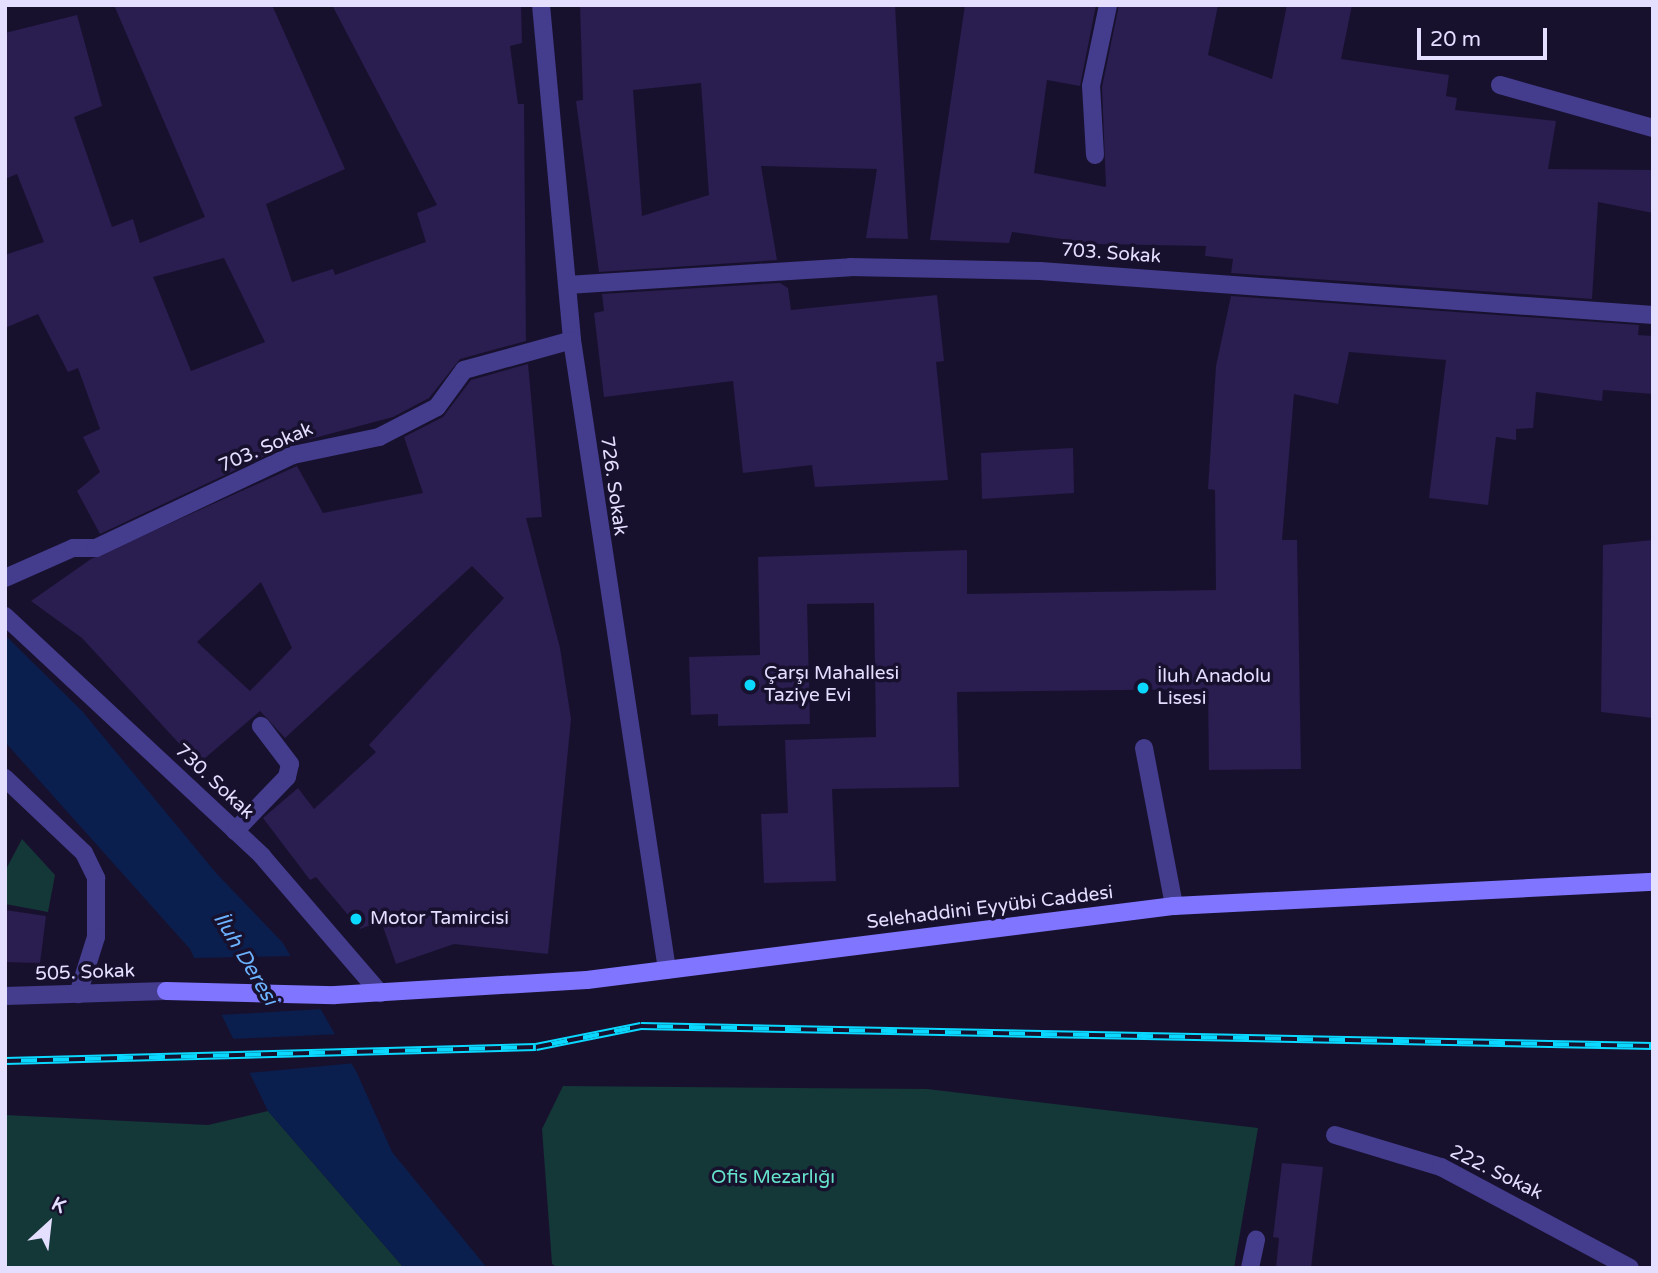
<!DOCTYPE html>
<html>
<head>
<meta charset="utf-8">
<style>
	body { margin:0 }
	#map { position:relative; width:1658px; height:1273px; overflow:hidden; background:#18112e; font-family:"Varela Round",sans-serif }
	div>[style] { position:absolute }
	.green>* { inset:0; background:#143738 }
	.water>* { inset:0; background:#0a1f4e }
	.pier>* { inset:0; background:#18112e }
	.building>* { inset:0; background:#2a1d4f }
	.service>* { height:18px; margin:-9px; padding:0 9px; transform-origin:9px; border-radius:9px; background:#443c8d }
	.minor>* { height:18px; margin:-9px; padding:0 9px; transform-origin:9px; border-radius:9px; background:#443c8d }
	.secondary>* { height:18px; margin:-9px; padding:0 9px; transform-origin:9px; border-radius:9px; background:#8075ff }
	.rail>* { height:8px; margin-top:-4px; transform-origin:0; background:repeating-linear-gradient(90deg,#18112e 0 16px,#0ad8ff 0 32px); box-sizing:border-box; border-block:2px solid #0ad8ff }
	.dots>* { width:19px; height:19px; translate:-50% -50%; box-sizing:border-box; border:4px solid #18112e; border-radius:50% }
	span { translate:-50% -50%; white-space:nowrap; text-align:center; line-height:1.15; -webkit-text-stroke:7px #18112e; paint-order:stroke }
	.street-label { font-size:19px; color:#e4deff }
	.poi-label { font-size:19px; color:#e4deff }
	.left { translate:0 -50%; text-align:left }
	.park-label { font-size:19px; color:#66e3cb }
	.water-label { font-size:21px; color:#6cb3ff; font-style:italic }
	.frame { position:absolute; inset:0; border:7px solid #e4deff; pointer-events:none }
	.north { position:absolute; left:14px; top:1189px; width:70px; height:70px; -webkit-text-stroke:5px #18112e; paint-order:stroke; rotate:27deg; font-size:19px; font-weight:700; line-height:28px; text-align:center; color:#e4deff }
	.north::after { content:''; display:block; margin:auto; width:24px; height:32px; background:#e4deff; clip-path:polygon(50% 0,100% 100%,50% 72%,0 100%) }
	.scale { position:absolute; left:1417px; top:28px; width:130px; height:32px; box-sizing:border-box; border:4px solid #e4deff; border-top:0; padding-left:9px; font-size:21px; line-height:24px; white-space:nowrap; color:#e4deff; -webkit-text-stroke:5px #18112e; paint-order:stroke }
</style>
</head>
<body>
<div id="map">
	<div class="green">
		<div style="clip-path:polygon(22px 839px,55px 875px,48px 912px,5px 904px,5px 871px)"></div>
		<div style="clip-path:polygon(563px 1086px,927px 1089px,1258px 1128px,1234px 1268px,558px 1268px,552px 1264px,542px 1129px)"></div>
		<div style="clip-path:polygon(268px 1111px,404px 1268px,5px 1268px,5px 1115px,208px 1125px)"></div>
	</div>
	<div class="water">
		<div style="clip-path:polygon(5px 635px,82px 711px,216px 873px,283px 943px,357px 1073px,392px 1152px,487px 1268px,404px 1268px,268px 1111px,190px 949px,5px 742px)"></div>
	</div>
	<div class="pier">
		<div style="clip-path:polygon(295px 956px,325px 1009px,219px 1015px,191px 958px)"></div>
		<div style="clip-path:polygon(340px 1034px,356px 1063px,248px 1073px,231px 1039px)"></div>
	</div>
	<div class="building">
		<div style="clip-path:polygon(evenodd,114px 5px,272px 5px,345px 169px,266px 204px,292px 282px,333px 269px,335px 275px,426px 242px,417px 213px,437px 205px,332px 5px,521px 5px,522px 43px,510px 46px,518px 104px,524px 104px,526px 341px,460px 359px,429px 398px,393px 417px,288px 445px,100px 534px,77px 491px,100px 472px,83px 437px,100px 429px,78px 368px,68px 372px,38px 314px,5px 328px,5px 255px,44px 242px,17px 174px,5px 179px,5px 33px,77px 15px,102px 106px,74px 117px,112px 227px,133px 219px,140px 243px,205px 217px,114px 5px,224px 258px,265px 342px,191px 371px,153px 277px,224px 258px)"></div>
		<div style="clip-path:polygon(evenodd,580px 5px,895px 5px,908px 239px,866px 238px,877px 169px,761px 166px,777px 260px,599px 272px,576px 101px,583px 100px,580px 5px,701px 83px,709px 195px,642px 216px,633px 90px,701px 83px)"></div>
		<div style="clip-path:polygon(965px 5px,1096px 5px,1080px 86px,1047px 80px,1034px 173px,1106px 187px,1102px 87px,1119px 5px,1218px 5px,1208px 55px,1272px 79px,1287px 5px,1352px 5px,1341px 59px,1449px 75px,1446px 96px,1457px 98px,1455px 110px,1556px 121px,1548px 169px,1653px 170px,1653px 213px,1598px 202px,1592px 299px,1231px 273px,1233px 259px,1205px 256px,1206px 246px,1098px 244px,1012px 232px,1009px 243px,930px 240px)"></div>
		<div style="clip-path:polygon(780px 283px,788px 288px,791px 310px,937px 295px,944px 361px,936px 362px,948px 480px,815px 487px,812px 465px,743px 473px,733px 381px,604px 397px,594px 313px,604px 311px,602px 294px)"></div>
		<div style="clip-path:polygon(1231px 296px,1639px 325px,1638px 335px,1653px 336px,1653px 394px,1603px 390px,1602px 401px,1536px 392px,1533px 428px,1516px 429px,1516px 440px,1496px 437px,1488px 505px,1429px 498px,1446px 360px,1349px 352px,1338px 404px,1294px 394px,1282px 540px,1297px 540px,1301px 769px,1209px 770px,1208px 689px,957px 692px,959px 787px,832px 789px,836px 881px,764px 883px,761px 814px,788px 813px,785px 740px,876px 737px,874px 603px,807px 604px,810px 724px,718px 726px,718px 714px,691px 715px,689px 657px,760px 655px,758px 557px,967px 550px,967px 594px,1216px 590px,1215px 490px,1208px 489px,1216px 366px)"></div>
		<div style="clip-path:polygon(evenodd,528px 364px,542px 517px,526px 518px,560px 648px,571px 719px,548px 954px,454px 944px,396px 964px,381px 921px,360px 929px,316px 877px,310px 880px,263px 818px,298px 788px,314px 809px,376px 752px,369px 745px,504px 598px,472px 566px,285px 738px,260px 711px,198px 764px,82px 638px,31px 601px,91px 559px,297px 466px,323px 513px,423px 493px,404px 437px,443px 417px,471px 380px,528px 364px,261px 582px,292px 648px,250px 691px,197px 642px,261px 582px)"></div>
		<div style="clip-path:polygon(1073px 448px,1074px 493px,982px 499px,981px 453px)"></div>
		<div style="clip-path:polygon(1653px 540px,1653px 718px,1601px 712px,1603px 545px)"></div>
		<div style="clip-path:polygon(5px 910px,46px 916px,40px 963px,5px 962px)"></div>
		<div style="clip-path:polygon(1282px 1163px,1323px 1167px,1311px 1268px,1276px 1268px,1279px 1238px,1273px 1237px)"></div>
	</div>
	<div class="service">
		<div style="left:1144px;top:748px;width:161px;rotate:79.2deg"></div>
	</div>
	<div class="minor">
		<div style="left:541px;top:5px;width:336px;rotate:84.7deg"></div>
		<div style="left:572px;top:340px;width:637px;rotate:81.42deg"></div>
		<div style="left:1500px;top:85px;width:159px;rotate:15.7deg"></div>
		<div style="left:1095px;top:155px;width:69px;rotate:-93.3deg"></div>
		<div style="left:1091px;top:86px;width:83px;rotate:-78.1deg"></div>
		<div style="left:567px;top:285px;width:284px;rotate:-3.6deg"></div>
		<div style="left:850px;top:267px;width:190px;rotate:1.2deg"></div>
		<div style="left:1040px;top:271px;width:615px;rotate:4.11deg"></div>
		<div style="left:5px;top:578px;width:74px;rotate:-23.8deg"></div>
		<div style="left:73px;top:548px;width:23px"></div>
		<div style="left:96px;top:548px;width:218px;rotate:-25.3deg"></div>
		<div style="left:293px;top:455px;width:88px;rotate:-11.8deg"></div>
		<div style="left:379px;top:437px;width:65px;rotate:-27.3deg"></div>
		<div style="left:437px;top:407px;width:46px;rotate:-53.9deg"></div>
		<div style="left:464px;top:370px;width:112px;rotate:-15.5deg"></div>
		<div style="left:5px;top:616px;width:352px;rotate:43deg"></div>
		<div style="left:262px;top:856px;width:181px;rotate:49.3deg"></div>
		<div style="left:5px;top:778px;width:109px;rotate:43.5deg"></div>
		<div style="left:84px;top:853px;width:28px;rotate:64deg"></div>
		<div style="left:96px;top:878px;width:59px;rotate:90deg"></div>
		<div style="left:96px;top:937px;width:60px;rotate:107.5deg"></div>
		<div style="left:235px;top:831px;width:75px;rotate:-46.1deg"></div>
		<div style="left:287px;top:777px;width:13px;rotate:-77deg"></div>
		<div style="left:290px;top:764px;width:48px;rotate:-127.3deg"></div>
		<div style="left:5px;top:996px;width:161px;rotate:-1.8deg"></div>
		<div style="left:1335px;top:1135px;width:111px;rotate:16.8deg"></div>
		<div style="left:1441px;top:1167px;width:214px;rotate:28.1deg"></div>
		<div style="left:1250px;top:1268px;width:29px;rotate:-78deg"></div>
	</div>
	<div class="secondary">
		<div style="left:166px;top:991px;width:169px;rotate:1.4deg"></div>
		<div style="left:335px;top:995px;width:252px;rotate:-3.4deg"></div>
		<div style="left:587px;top:980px;width:592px;rotate:-7.19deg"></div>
		<div style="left:1174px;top:906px;width:480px;rotate:-2.9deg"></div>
	</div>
	<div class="rail">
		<div style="left:5px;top:1061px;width:531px;rotate:-1.51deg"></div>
		<div style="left:536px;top:1047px;width:107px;rotate:-11.3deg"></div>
		<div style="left:641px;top:1026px;width:1012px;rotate:1.13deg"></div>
	</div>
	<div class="dots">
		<div style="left:750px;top:685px;background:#0ad8ff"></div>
		<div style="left:1143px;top:688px;background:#0ad8ff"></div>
		<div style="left:356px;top:919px;background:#0ad8ff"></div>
	</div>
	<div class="street-label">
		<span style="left:1111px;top:254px;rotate:4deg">703. Sokak</span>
		<span style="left:266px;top:448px;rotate:-23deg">703. Sokak</span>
		<span style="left:613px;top:486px;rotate:82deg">726. Sokak</span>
		<span style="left:214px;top:782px;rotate:43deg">730. Sokak</span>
		<span style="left:990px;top:908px;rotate:-7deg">Selehaddini Eyyübi Caddesi</span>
		<span style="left:85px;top:973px;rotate:-2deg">505. Sokak</span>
		<span style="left:1496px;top:1173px;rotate:26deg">222. Sokak</span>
	</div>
	<div class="poi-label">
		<span class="left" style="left:764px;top:685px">Çarşı Mahallesi<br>Taziye Evi</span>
		<span class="left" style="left:1157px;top:688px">İluh Anadolu<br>Lisesi</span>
		<span class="left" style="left:370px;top:919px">Motor Tamircisi</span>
	</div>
	<div class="park-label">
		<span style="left:773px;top:1178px">Ofis Mezarlığı</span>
	</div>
	<div class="water-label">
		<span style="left:245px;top:959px;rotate:59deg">İluh Deresi</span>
	</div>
	<div class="frame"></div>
	<div class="north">K</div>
	<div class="scale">20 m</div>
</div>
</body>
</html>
